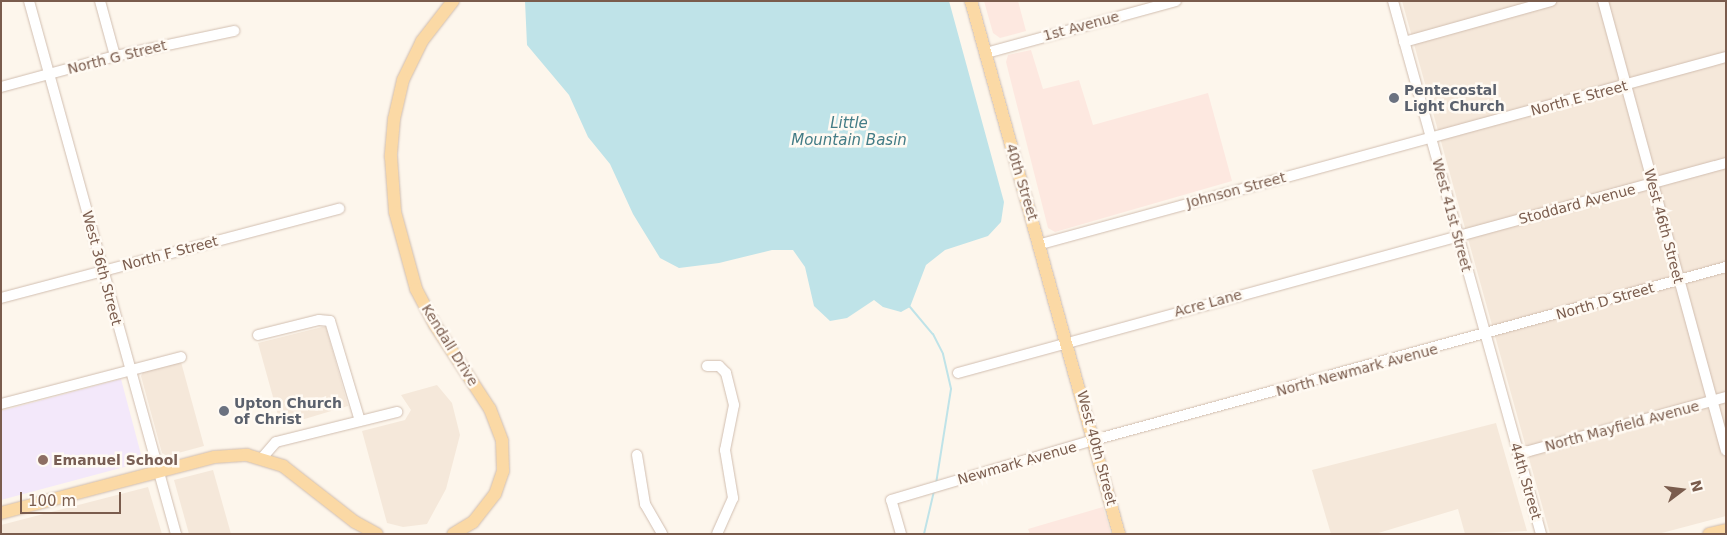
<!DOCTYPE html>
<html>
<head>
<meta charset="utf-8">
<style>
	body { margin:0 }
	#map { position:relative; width:1727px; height:535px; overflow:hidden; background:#fdf6ec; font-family:"DejaVu Sans",sans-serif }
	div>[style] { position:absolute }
	.residential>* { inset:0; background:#f5e8da }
	.commercial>* { inset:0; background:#fde8e0 }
	.education>* { inset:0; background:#f3e8fa }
	.water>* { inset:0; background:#bfe3e8 }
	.stream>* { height:2px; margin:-1px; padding:0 1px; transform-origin:1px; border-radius:1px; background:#bfe3e8 }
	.roads { filter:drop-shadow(0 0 1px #d1beb0) drop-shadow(0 0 1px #d1beb0) }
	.minor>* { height:10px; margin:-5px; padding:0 5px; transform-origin:5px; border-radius:5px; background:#fff }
	.major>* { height:12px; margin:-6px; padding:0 6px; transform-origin:6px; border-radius:6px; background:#fbd9a5 }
	.dots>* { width:14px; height:14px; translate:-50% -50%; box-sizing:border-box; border:2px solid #fffaf3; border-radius:50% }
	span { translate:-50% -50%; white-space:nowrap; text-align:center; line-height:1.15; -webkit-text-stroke:5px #fffaf3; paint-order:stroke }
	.street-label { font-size:14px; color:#7a5c4d }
	.worship-label { font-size:14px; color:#5b616d; font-weight:700 }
	.left { translate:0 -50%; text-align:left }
	.education-label { font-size:14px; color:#785e54; font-weight:700 }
	.water-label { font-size:15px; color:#437c86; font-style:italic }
	.frame { position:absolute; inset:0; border:2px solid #7a5c4d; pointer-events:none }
	.north { position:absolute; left:1657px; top:465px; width:50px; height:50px; -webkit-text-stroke:4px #fffaf3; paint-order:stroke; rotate:75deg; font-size:14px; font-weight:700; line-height:20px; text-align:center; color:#7a5c4d }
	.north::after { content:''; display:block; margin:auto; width:18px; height:22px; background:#7a5c4d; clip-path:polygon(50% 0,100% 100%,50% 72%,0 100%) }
	.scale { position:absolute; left:20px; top:492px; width:101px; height:22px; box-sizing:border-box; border:2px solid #7a5c4d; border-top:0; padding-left:6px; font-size:15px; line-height:18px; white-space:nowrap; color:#7a5c4d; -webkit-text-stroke:4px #fffaf3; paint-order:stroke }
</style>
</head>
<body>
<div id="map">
	<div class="residential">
		<div style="clip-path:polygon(1402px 1px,1726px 1px,1726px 516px,1658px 534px,1550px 534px)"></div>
		<div style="clip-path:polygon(322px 327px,326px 327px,348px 406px,281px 426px,258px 343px)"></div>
		<div style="clip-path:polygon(181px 362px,204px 446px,167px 456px,162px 453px,141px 376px,143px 372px)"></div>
		<div style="clip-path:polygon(437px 385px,452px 403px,460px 435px,446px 489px,427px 524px,403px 527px,387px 523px,362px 431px,405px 420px,411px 410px,401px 395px)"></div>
		<div style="clip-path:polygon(1496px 423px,1527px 531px,1465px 534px,1458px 509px,1375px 534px,1331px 534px,1312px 470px)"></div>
		<div style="clip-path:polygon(213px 470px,231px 534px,189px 534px,174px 480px)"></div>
		<div style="clip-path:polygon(148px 487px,162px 534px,1px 534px,1px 525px)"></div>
	</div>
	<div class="commercial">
		<div style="clip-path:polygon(984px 1px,1018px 1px,1026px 31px,1000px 38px,993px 33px)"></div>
		<div style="clip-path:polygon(1031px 50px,1043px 89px,1079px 80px,1093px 125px,1208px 93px,1232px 181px,1055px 232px,1048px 228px,1006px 62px,1008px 55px)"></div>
		<div style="clip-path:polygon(1103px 507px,1111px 534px,1030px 534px,1028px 529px)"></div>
	</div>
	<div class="education">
		<div style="clip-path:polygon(121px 379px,143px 462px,1px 500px,1px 411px)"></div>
	</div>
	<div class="water">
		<div style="clip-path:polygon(525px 1px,949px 1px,1004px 202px,1001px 222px,988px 236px,945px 250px,926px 265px,910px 307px,901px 312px,883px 307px,874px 300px,847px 318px,830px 321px,814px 306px,805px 267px,793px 250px,772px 250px,719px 263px,679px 268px,660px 258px,633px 214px,610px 164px,588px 137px,569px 95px,527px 45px)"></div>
	</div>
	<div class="stream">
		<div style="left:910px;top:307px;width:35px;rotate:50deg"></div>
		<div style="left:933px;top:334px;width:22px;rotate:63deg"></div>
		<div style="left:943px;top:354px;width:36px;rotate:77deg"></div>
		<div style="left:951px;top:389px;width:96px;rotate:99deg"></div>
		<div style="left:924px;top:534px;width:44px;rotate:-76.9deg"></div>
	</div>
	<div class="roads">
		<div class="minor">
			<div style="left:29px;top:1px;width:553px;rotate:74.58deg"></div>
			<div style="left:100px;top:1px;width:57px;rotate:74.7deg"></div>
			<div style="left:1393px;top:1px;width:553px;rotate:74.48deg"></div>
			<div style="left:1603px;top:1px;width:466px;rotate:74.7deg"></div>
			<div style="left:1404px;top:42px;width:153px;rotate:-15.6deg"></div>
			<div style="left:986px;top:53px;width:197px;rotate:-15.3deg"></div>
			<div style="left:1px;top:87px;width:118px;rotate:-15.2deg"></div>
			<div style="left:115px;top:56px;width:122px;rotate:-11.9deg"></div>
			<div style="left:1041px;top:244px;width:710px;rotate:-15.27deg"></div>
			<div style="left:1px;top:298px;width:350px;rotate:-14.8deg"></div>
			<div style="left:258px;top:335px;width:63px;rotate:-13.8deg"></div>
			<div style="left:319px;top:320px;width:11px;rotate:5deg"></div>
			<div style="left:330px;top:321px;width:104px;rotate:73.3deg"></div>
			<div style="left:707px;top:366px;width:12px"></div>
			<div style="left:719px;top:366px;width:10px;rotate:45deg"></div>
			<div style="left:726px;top:373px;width:33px;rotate:76deg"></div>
			<div style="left:734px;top:405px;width:46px;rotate:101.3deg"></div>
			<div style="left:725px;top:450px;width:49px;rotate:80.5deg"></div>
			<div style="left:733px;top:498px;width:39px;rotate:114deg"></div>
			<div style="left:958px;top:373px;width:796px;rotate:-15.29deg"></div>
			<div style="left:1px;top:404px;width:186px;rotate:-14.6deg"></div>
			<div style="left:1518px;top:454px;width:216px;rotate:-15.3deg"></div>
			<div style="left:637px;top:455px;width:50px;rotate:80.7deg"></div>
			<div style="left:645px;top:504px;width:34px;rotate:60deg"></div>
			<div style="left:262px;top:458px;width:21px;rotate:-49deg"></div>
			<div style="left:276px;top:442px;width:125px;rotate:-13.9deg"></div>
			<div style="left:901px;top:534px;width:35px;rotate:-106deg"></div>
			<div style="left:891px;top:500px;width:212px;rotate:-16.5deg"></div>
			<div style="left:1094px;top:440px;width:655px;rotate:-15.31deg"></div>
		</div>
		<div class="major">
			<div style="left:453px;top:1px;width:51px;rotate:127.8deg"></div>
			<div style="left:422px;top:41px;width:43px;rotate:116deg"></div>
			<div style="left:403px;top:80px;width:40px;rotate:103deg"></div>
			<div style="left:394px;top:119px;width:38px;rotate:95deg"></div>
			<div style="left:391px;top:157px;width:55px;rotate:85.8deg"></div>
			<div style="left:395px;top:212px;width:80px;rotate:74.7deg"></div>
			<div style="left:416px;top:289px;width:41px;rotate:62.2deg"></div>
			<div style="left:435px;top:325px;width:100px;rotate:56.8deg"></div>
			<div style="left:490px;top:409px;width:34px;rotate:69deg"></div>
			<div style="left:502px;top:441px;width:30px;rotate:88deg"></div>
			<div style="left:503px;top:471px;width:24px;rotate:109deg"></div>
			<div style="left:495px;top:494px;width:36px;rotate:128deg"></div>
			<div style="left:473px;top:522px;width:23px;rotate:149deg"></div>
			<div style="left:971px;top:1px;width:553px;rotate:74.48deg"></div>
			<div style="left:1px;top:513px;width:221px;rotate:-14.7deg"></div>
			<div style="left:215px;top:457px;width:32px;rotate:-4deg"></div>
			<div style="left:247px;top:455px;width:38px;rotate:17deg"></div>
			<div style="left:283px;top:466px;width:91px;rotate:37.9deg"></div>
			<div style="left:355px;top:522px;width:25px;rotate:29deg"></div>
			<div style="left:1709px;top:534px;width:17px;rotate:-13deg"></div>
		</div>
	</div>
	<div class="dots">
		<div style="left:1394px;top:98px;background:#6b7280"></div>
		<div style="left:224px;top:411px;background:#6b7280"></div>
		<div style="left:43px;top:460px;background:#8d6e63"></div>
	</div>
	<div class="street-label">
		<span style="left:1081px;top:26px;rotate:-15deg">1st Avenue</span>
		<span style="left:117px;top:57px;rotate:-14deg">North G Street</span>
		<span style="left:1579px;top:98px;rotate:-15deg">North E Street</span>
		<span style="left:1022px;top:182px;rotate:73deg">40th Street</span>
		<span style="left:1236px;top:190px;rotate:-15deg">Johnson Street</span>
		<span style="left:1577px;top:204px;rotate:-15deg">Stoddard Avenue</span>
		<span style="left:1452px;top:215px;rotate:75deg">West 41st Street</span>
		<span style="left:1664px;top:226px;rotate:75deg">West 46th Street</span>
		<span style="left:170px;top:253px;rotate:-15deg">North F Street</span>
		<span style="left:102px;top:268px;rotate:75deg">West 36th Street</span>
		<span style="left:1605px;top:301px;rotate:-16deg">North D Street</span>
		<span style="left:1208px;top:303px;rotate:-15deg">Acre Lane</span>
		<span style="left:450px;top:345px;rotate:58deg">Kendall Drive</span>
		<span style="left:1357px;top:370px;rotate:-15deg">North Newmark Avenue</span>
		<span style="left:1622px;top:426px;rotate:-15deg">North Mayfield Avenue</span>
		<span style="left:1097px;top:448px;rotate:75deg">West 40th Street</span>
		<span style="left:1017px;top:463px;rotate:-16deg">Newmark Avenue</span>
		<span style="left:1526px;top:481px;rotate:74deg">44th Street</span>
	</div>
	<div class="worship-label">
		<span class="left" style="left:1404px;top:98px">Pentecostal<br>Light Church</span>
		<span class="left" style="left:234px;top:411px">Upton Church<br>of Christ</span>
	</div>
	<div class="education-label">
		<span class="left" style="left:53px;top:460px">Emanuel School</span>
	</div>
	<div class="water-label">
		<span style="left:849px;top:132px">Little<br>Mountain Basin</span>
	</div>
	<div class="frame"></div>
	<div class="north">N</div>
	<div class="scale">100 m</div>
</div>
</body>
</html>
